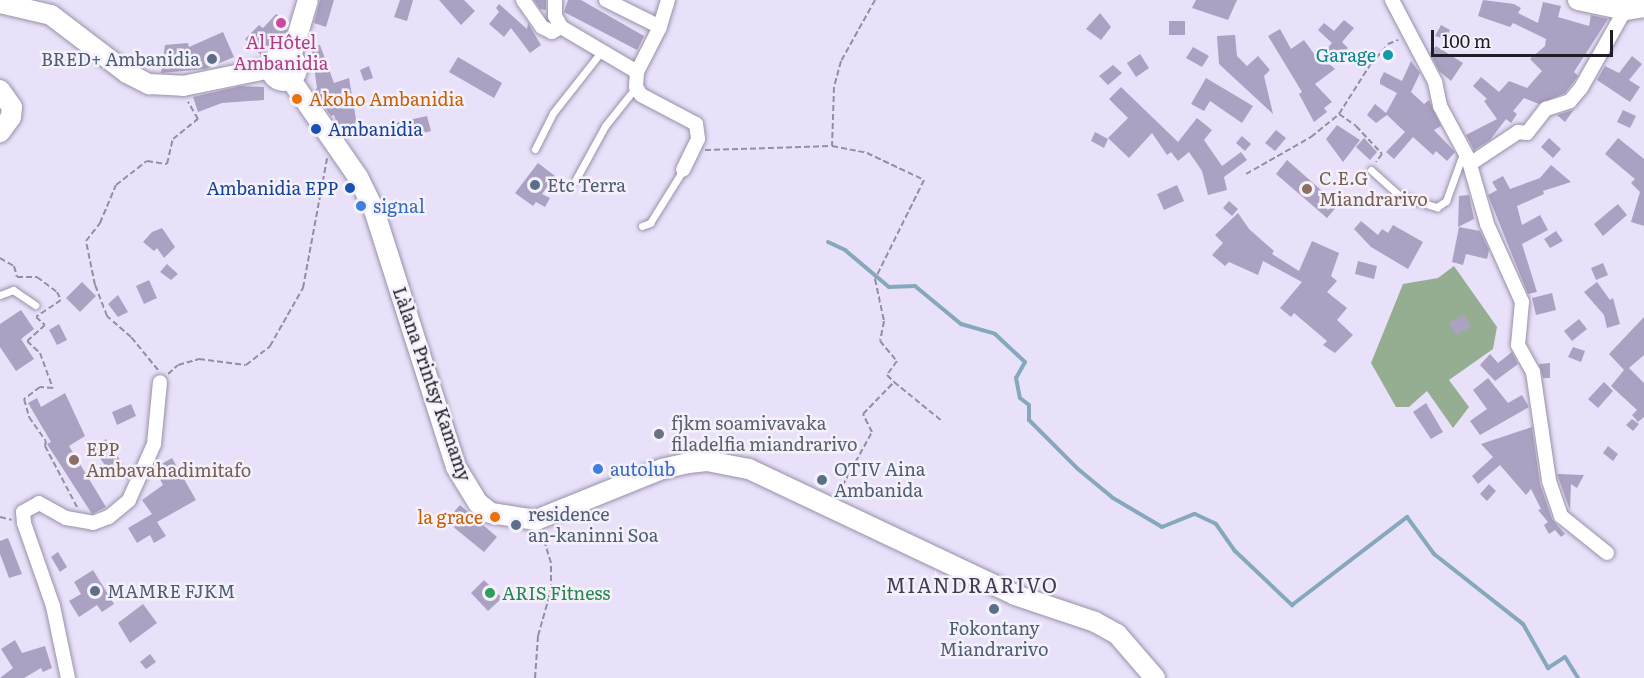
<!DOCTYPE html>
<html>
<head>
<meta charset="utf-8">
<style>
	body { margin:0 }
	#map { position:relative; width:1644px; height:678px; overflow:hidden; background:#e9e1fa; font-family:Literata,serif }
	div>[style] { position:absolute }
	.forest>* { inset:0; background:#95ae92 }
	.stream>* { height:4px; margin:-2px; padding:0 2px; transform-origin:2px; border-radius:2px; background:#85a8bd }
	.building>* { inset:0; background:#aba1c3 }
	.path>* { height:2px; margin-top:-1px; transform-origin:0; background:repeating-linear-gradient(90deg,#948ea0 0 6px,transparent 0 9px) }
	.roads { filter:drop-shadow(0 0 2px #9891a8) drop-shadow(0 0 2px #9891a8) }
	.lane>* { height:7px; margin:-3.5px; padding:0 3.5px; transform-origin:3.5px; border-radius:3.5px; background:#fff }
	.street>* { height:14px; margin:-7px; padding:0 7px; transform-origin:7px; border-radius:7px; background:#fff }
	.secondary>* { height:20px; margin:-10px; padding:0 10px; transform-origin:10px; border-radius:10px; background:#fff }
	.secondary>.ring { margin:-10px; padding:0; box-sizing:content-box; background:none; border:20px solid #fff; border-radius:50% }
	.dots>* { width:16px; height:16px; translate:-50% -50%; box-sizing:border-box; border:3px solid #f4f1fb; border-radius:50% }
	span { translate:-50% -50%; white-space:nowrap; text-align:center; line-height:1.15; -webkit-text-stroke:5px #f4f1fb; paint-order:stroke }
	.hotel-label { font-size:18px; color:#b23c85 }
	.culture-label { font-size:18px; color:#0d838f }
	.right { translate:-100% -50%; text-align:right }
	.service-label { font-size:18px; color:#4e5e75 }
	.left { translate:0 -50%; text-align:left }
	.food-label { font-size:18px; color:#c56008 }
	.transit-label { font-size:18px; color:#164399 }
	.education-label { font-size:18px; color:#785e54 }
	.shop-label { font-size:18px; color:#366cbe }
	.street-label { font-size:18px; color:#201d26 }
	.worship-label { font-size:18px; color:#5b616d }
	.leisure-label { font-size:18px; color:#27864d }
	.neighbourhood-label { font-size:20px; color:#423b4f; letter-spacing:1.5px }
	.scale { position:absolute; left:1431px; top:30px; width:182px; height:27px; box-sizing:border-box; border:3px solid #201d26; border-top:0; padding-left:8px; font-size:18px; line-height:21px; white-space:nowrap; color:#201d26; -webkit-text-stroke:4px #f4f1fb; paint-order:stroke }
</style>
</head>
<body>
<div id="map">
	<div class="forest">
		<div style="clip-path:polygon(1454px 266px,1497px 327px,1493px 349px,1449px 380px,1469px 407px,1453px 428px,1427px 391px,1409px 407px,1396px 407px,1371px 363px,1403px 284px,1438px 278px)"></div>
	</div>
	<div class="stream">
		<div style="left:828px;top:242px;width:19px;rotate:25deg"></div>
		<div style="left:845px;top:250px;width:57px;rotate:40.1deg"></div>
		<div style="left:889px;top:287px;width:26px;rotate:-2deg"></div>
		<div style="left:915px;top:286px;width:60px;rotate:39.6deg"></div>
		<div style="left:961px;top:324px;width:35px;rotate:16deg"></div>
		<div style="left:995px;top:334px;width:41px;rotate:43deg"></div>
		<div style="left:1025px;top:362px;width:18px;rotate:119deg"></div>
		<div style="left:1016px;top:378px;width:20px;rotate:79deg"></div>
		<div style="left:1020px;top:398px;width:11px;rotate:38deg"></div>
		<div style="left:1029px;top:405px;width:15px;rotate:90deg"></div>
		<div style="left:1029px;top:420px;width:69px;rotate:45deg"></div>
		<div style="left:1078px;top:469px;width:45px;rotate:39.6deg"></div>
		<div style="left:1113px;top:498px;width:57px;rotate:30.6deg"></div>
		<div style="left:1162px;top:527px;width:35px;rotate:-22deg"></div>
		<div style="left:1195px;top:514px;width:23px;rotate:25deg"></div>
		<div style="left:1216px;top:524px;width:33px;rotate:55deg"></div>
		<div style="left:1235px;top:551px;width:79px;rotate:43.5deg"></div>
		<div style="left:1292px;top:605px;width:145px;rotate:-37.4deg"></div>
		<div style="left:1407px;top:517px;width:46px;rotate:53.9deg"></div>
		<div style="left:1434px;top:554px;width:113px;rotate:38.2deg"></div>
		<div style="left:1523px;top:624px;width:51px;rotate:60.4deg"></div>
		<div style="left:1548px;top:668px;width:20px;rotate:-33deg"></div>
		<div style="left:1565px;top:657px;width:25px;rotate:58deg"></div>
	</div>
	<div class="building">
		<div style="clip-path:polygon(320px 0,334px 0,326px 27px,314px 23px)"></div>
		<div style="clip-path:polygon(400px 0,413px 0,407px 21px,394px 17px)"></div>
		<div style="clip-path:polygon(439px 0,464px 0,475px 11px,461px 25px)"></div>
		<div style="clip-path:polygon(534px 0,546px 0,546px 10px,540px 9px)"></div>
		<div style="clip-path:polygon(568px 0,581px 0,644px 36px,637px 50px,564px 12px)"></div>
		<div style="clip-path:polygon(1196px 0,1237px 0,1228px 20px,1192px 8px)"></div>
		<div style="clip-path:polygon(1483px 0,1514px 4px,1521px 8px,1518px 13px,1538px 23px,1543px 2px,1561px 6px,1558px 17px,1589px 26px,1591px 15px,1608px 19px,1574px 72px,1578px 76px,1565px 93px,1539px 104px,1524px 98px,1513px 111px,1517px 114px,1511px 123px,1506px 119px,1490px 140px,1474px 150px,1466px 135px,1497px 119px,1484px 101px,1487px 99px,1473px 86px,1481px 77px,1499px 92px,1509px 81px,1527px 88px,1542px 71px,1530px 59px,1545px 46px,1546px 39px,1513px 23px,1510px 27px,1478px 16px)"></div>
		<div style="clip-path:polygon(499px 4px,527px 29px,528px 23px,541px 45px,530px 53px,511px 28px,504px 37px,489px 24px,499px 12px,496px 8px)"></div>
		<div style="clip-path:polygon(1100px 13px,1111px 27px,1101px 40px,1086px 29px)"></div>
		<div style="clip-path:polygon(276px 14px,289px 22px,286px 32px,263px 57px,245px 39px,259px 25px,263px 28px)"></div>
		<div style="clip-path:polygon(1344px 20px,1354px 28px,1342px 42px,1348px 48px,1336px 60px,1323px 53px,1332px 43px,1318px 30px,1324px 23px,1334px 31px)"></div>
		<div style="clip-path:polygon(1169px 21px,1185px 21px,1185px 35px,1169px 35px)"></div>
		<div style="clip-path:polygon(1441px 25px,1450px 30px,1445px 39px,1435px 36px)"></div>
		<div style="clip-path:polygon(1280px 29px,1291px 49px,1304px 40px,1317px 58px,1320px 56px,1335px 69px,1315px 84px,1332px 102px,1324px 108px,1327px 112px,1314px 122px,1299px 94px,1302px 92px,1268px 36px)"></div>
		<div style="clip-path:polygon(223px 32px,234px 57px,206px 69px,161px 73px,165px 45px,188px 43px,189px 47px)"></div>
		<div style="clip-path:polygon(1235px 35px,1237px 56px,1247px 66px,1258px 56px,1270px 70px,1264px 76px,1273px 114px,1219px 64px,1217px 36px)"></div>
		<div style="clip-path:polygon(320px 45px,334px 83px,349px 78px,358px 131px,348px 135px,344px 124px,338px 126px,334px 115px,331px 116px,314px 92px,317px 88px,311px 47px)"></div>
		<div style="clip-path:polygon(1436px 46px,1463px 63px,1451px 81px,1439px 71px,1430px 53px)"></div>
		<div style="clip-path:polygon(1193px 47px,1209px 56px,1202px 67px,1186px 58px)"></div>
		<div style="clip-path:polygon(1140px 54px,1149px 68px,1136px 77px,1127px 63px)"></div>
		<div style="clip-path:polygon(1632px 56px,1642px 64px,1629px 80px,1640px 87px,1630px 102px,1597px 80px,1605px 66px,1619px 73px)"></div>
		<div style="clip-path:polygon(458px 57px,502px 83px,494px 98px,449px 72px)"></div>
		<div style="clip-path:polygon(1411px 61px,1420px 73px,1411px 92px,1424px 104px,1429px 100px,1441px 126px,1434px 130px,1455px 152px,1447px 161px,1436px 151px,1433px 155px,1413px 137px,1394px 159px,1386px 152px,1405px 132px,1387px 115px,1376px 123px,1367px 115px,1375px 104px,1386px 113px,1397px 93px,1380px 84px,1380px 80px,1384px 72px,1402px 81px)"></div>
		<div style="clip-path:polygon(1113px 65px,1122px 73px,1108px 85px,1099px 76px)"></div>
		<div style="clip-path:polygon(369px 66px,373px 78px,364px 81px,360px 70px)"></div>
		<div style="clip-path:polygon(1206px 78px,1253px 106px,1242px 123px,1210px 101px,1204px 111px,1191px 104px)"></div>
		<div style="clip-path:polygon(241px 86px,264px 87px,264px 100px,222px 103px,198px 112px,193px 97px)"></div>
		<div style="clip-path:polygon(1121px 87px,1178px 142px,1197px 118px,1212px 130px,1204px 140px,1222px 166px,1241px 152px,1247px 160px,1224px 177px,1227px 190px,1208px 195px,1202px 171px,1189px 152px,1178px 161px,1171px 152px,1167px 155px,1152px 133px,1129px 158px,1108px 138px,1128px 118px,1109px 99px)"></div>
		<div style="clip-path:polygon(1575px 108px,1565px 122px,1557px 115px,1573px 110px)"></div>
		<div style="clip-path:polygon(1623px 110px,1636px 116px,1630px 128px,1617px 122px)"></div>
		<div style="clip-path:polygon(427px 116px,431px 131px,408px 137px,394px 138px,394px 134px,382px 138px,377px 127px)"></div>
		<div style="clip-path:polygon(1337px 125px,1360px 140px,1343px 162px,1326px 139px)"></div>
		<div style="clip-path:polygon(1276px 130px,1286px 138px,1275px 151px,1265px 143px)"></div>
		<div style="clip-path:polygon(1095px 132px,1108px 139px,1104px 148px,1091px 141px)"></div>
		<div style="clip-path:polygon(1242px 136px,1251px 144px,1245px 151px,1236px 143px)"></div>
		<div style="clip-path:polygon(1364px 138px,1377px 152px,1370px 160px,1356px 147px)"></div>
		<div style="clip-path:polygon(1549px 138px,1561px 149px,1553px 158px,1541px 147px)"></div>
		<div style="clip-path:polygon(1618px 138px,1644px 159px,1644px 226px,1631px 222px,1640px 192px,1631px 183px,1635px 179px,1605px 154px)"></div>
		<div style="clip-path:polygon(1287px 160px,1338px 205px,1327px 218px,1276px 174px)"></div>
		<div style="clip-path:polygon(538px 163px,555px 176px,542px 194px,550px 198px,545px 207px,536px 202px,533px 206px,515px 193px)"></div>
		<div style="clip-path:polygon(1551px 165px,1571px 182px,1543px 191px,1544px 194px,1517px 206px,1522px 225px,1540px 215px,1548px 230px,1522px 244px,1537px 292px,1528px 294px,1488px 195px,1497px 190px,1492px 182px,1503px 176px,1510px 189px,1540px 178px)"></div>
		<div style="clip-path:polygon(1177px 185px,1184px 201px,1164px 210px,1157px 194px)"></div>
		<div style="clip-path:polygon(1469px 195px,1474px 219px,1458px 227px,1459px 196px)"></div>
		<div style="clip-path:polygon(1229px 201px,1238px 209px,1232px 216px,1223px 208px)"></div>
		<div style="clip-path:polygon(1618px 204px,1627px 215px,1603px 236px,1594px 224px)"></div>
		<div style="clip-path:polygon(1238px 213px,1249px 229px,1274px 251px,1272px 254px,1299px 271px,1312px 241px,1339px 253px,1331px 276px,1337px 281px,1327px 292px,1347px 308px,1337px 320px,1353px 335px,1335px 353px,1323px 345px,1327px 341px,1294px 313px,1291px 317px,1280px 308px,1302px 282px,1263px 261px,1258px 275px,1229px 262px,1225px 266px,1212px 255px,1223px 243px,1215px 235px)"></div>
		<div style="clip-path:polygon(1361px 221px,1378px 235px,1382px 229px,1388px 233px,1393px 225px,1423px 242px,1408px 269px,1371px 247px,1354px 229px)"></div>
		<div style="clip-path:polygon(1459px 227px,1480px 231px,1489px 250px,1487px 259px,1466px 254px,1463px 265px,1452px 262px)"></div>
		<div style="clip-path:polygon(162px 228px,175px 247px,164px 258px,157px 248px,154px 251px,143px 242px,152px 232px)"></div>
		<div style="clip-path:polygon(1556px 231px,1563px 241px,1550px 248px,1544px 239px)"></div>
		<div style="clip-path:polygon(1358px 261px,1377px 266px,1374px 279px,1355px 274px)"></div>
		<div style="clip-path:polygon(1603px 263px,1608px 275px,1596px 280px,1591px 268px)"></div>
		<div style="clip-path:polygon(167px 264px,178px 274px,171px 280px,160px 272px)"></div>
		<div style="clip-path:polygon(149px 280px,157px 298px,144px 304px,136px 286px)"></div>
		<div style="clip-path:polygon(82px 282px,96px 296px,80px 312px,66px 298px)"></div>
		<div style="clip-path:polygon(1597px 282px,1610px 300px,1613px 298px,1620px 324px,1607px 328px,1604px 315px,1584px 292px)"></div>
		<div style="clip-path:polygon(1552px 293px,1556px 310px,1536px 315px,1532px 298px)"></div>
		<div style="clip-path:polygon(118px 295px,128px 312px,118px 317px,108px 304px)"></div>
		<div style="clip-path:polygon(21px 310px,34px 329px,21px 339px,34px 359px,16px 371px,0 347px,0 324px)"></div>
		<div style="clip-path:polygon(1464px 315px,1471px 327px,1456px 335px,1449px 323px)"></div>
		<div style="clip-path:polygon(1644px 317px,1644px 355px,1629px 368px,1644px 383px,1644px 417px,1638px 422px,1632px 415px,1637px 410px,1611px 386px,1624px 370px,1609px 354px)"></div>
		<div style="clip-path:polygon(1579px 319px,1587px 329px,1572px 341px,1564px 331px)"></div>
		<div style="clip-path:polygon(59px 324px,67px 340px,57px 345px,49px 330px)"></div>
		<div style="clip-path:polygon(1573px 347px,1585px 351px,1581px 362px,1568px 357px)"></div>
		<div style="clip-path:polygon(1512px 352px,1518px 364px,1495px 381px,1480px 365px,1490px 354px,1498px 363px)"></div>
		<div style="clip-path:polygon(1550px 363px,1550px 378px,1543px 378px,1539px 364px)"></div>
		<div style="clip-path:polygon(1488px 378px,1508px 403px,1522px 395px,1529px 407px,1480px 435px,1470px 421px,1487px 409px,1473px 390px)"></div>
		<div style="clip-path:polygon(1604px 382px,1613px 391px,1598px 408px,1588px 399px)"></div>
		<div style="clip-path:polygon(65px 393px,85px 436px,69px 446px,106px 507px,92px 514px,47px 444px,51px 442px,28px 403px,37px 398px,41px 407px)"></div>
		<div style="clip-path:polygon(1426px 403px,1443px 432px,1431px 439px,1413px 412px)"></div>
		<div style="clip-path:polygon(131px 404px,136px 416px,117px 425px,112px 412px)"></div>
		<div style="clip-path:polygon(1632px 419px,1639px 424px,1633px 431px,1626px 425px)"></div>
		<div style="clip-path:polygon(1532px 427px,1540px 484px,1552px 519px,1565px 534px,1561px 537px,1555px 530px,1549px 534px,1544px 525px,1548px 522px,1538px 510px,1541px 509px,1531px 489px,1526px 495px,1500px 465px,1478px 484px,1472px 476px,1493px 457px,1481px 444px)"></div>
		<div style="clip-path:polygon(106px 439px,130px 475px,128px 480px,114px 467px,109px 471px,93px 448px)"></div>
		<div style="clip-path:polygon(1608px 446px,1618px 454px,1613px 461px,1603px 453px)"></div>
		<div style="clip-path:polygon(172px 458px,196px 500px,157px 522px,166px 536px,154px 543px,150px 535px,137px 543px,128px 528px,152px 514px,142px 500px,163px 485px,154px 468px)"></div>
		<div style="clip-path:polygon(1557px 474px,1584px 475px,1577px 488px,1571px 484px,1570px 510px)"></div>
		<div style="clip-path:polygon(1489px 484px,1496px 491px,1487px 501px,1480px 494px)"></div>
		<div style="clip-path:polygon(460px 505px,497px 537px,484px 552px,446px 521px)"></div>
		<div style="clip-path:polygon(8px 538px,22px 574px,9px 578px,0 554px,0 541px)"></div>
		<div style="clip-path:polygon(58px 552px,67px 567px,60px 572px,51px 557px)"></div>
		<div style="clip-path:polygon(93px 570px,114px 604px,102px 612px,97px 605px,79px 617px,69px 601px,81px 594px,74px 582px)"></div>
		<div style="clip-path:polygon(484px 580px,502px 598px,488px 611px,471px 593px)"></div>
		<div style="clip-path:polygon(143px 604px,157px 623px,130px 643px,118px 623px)"></div>
		<div style="clip-path:polygon(15px 640px,22px 653px,45px 646px,52px 668px,43px 672px,41px 668px,24px 678px,0 678px,13px 668px,1px 649px)"></div>
		<div style="clip-path:polygon(150px 654px,156px 662px,146px 669px,140px 662px)"></div>
	</div>
	<div class="path">
		<div style="left:875px;top:0;width:70px;rotate:119.1deg"></div>
		<div style="left:841px;top:61px;width:27px;rotate:105deg"></div>
		<div style="left:834px;top:87px;width:59px;rotate:91.9deg"></div>
		<div style="left:832px;top:146px;width:36px;rotate:11deg"></div>
		<div style="left:867px;top:153px;width:63px;rotate:25.3deg"></div>
		<div style="left:924px;top:180px;width:110px;rotate:116.3deg"></div>
		<div style="left:875px;top:279px;width:43px;rotate:77.9deg"></div>
		<div style="left:884px;top:321px;width:20px;rotate:101deg"></div>
		<div style="left:880px;top:341px;width:26px;rotate:50deg"></div>
		<div style="left:897px;top:361px;width:17px;rotate:126deg"></div>
		<div style="left:887px;top:375px;width:10px;rotate:45deg"></div>
		<div style="left:1339px;top:114px;width:21px;rotate:35deg"></div>
		<div style="left:1356px;top:126px;width:38px;rotate:47deg"></div>
		<div style="left:1382px;top:154px;width:10px;rotate:127deg"></div>
		<div style="left:705px;top:150px;width:126px;rotate:-1.8deg"></div>
		<div style="left:1246px;top:174px;width:75px;rotate:-29.6deg"></div>
		<div style="left:1311px;top:137px;width:36px;rotate:-39deg"></div>
		<div style="left:1339px;top:114px;width:58px;rotate:-57.7deg"></div>
		<div style="left:1370px;top:65px;width:28px;rotate:-49deg"></div>
		<div style="left:1388px;top:44px;width:11px;rotate:-22deg"></div>
		<div style="left:0;top:258px;width:16px;rotate:30deg"></div>
		<div style="left:14px;top:266px;width:11px;rotate:75deg"></div>
		<div style="left:17px;top:277px;width:20px"></div>
		<div style="left:37px;top:277px;width:25px;rotate:37deg"></div>
		<div style="left:57px;top:292px;width:9px;rotate:63deg"></div>
		<div style="left:61px;top:300px;width:30px;rotate:146deg"></div>
		<div style="left:36px;top:317px;width:12px;rotate:42deg"></div>
		<div style="left:45px;top:325px;width:24px;rotate:138deg"></div>
		<div style="left:27px;top:341px;width:18px;rotate:43deg"></div>
		<div style="left:40px;top:353px;width:37px;rotate:70deg"></div>
		<div style="left:53px;top:388px;width:13px;rotate:-176deg"></div>
		<div style="left:40px;top:387px;width:20px;rotate:143deg"></div>
		<div style="left:24px;top:399px;width:19px;rotate:74deg"></div>
		<div style="left:29px;top:417px;width:29px;rotate:55deg"></div>
		<div style="left:46px;top:441px;width:5px;rotate:101deg"></div>
		<div style="left:45px;top:446px;width:69px;rotate:62.3deg"></div>
		<div style="left:158px;top:370px;width:43px;rotate:-129.3deg"></div>
		<div style="left:131px;top:337px;width:32px;rotate:-139deg"></div>
		<div style="left:107px;top:316px;width:33px;rotate:-111deg"></div>
		<div style="left:95px;top:285px;width:45px;rotate:-101.6deg"></div>
		<div style="left:86px;top:241px;width:23px;rotate:-52deg"></div>
		<div style="left:100px;top:223px;width:41px;rotate:-67.2deg"></div>
		<div style="left:116px;top:185px;width:39px;rotate:-38deg"></div>
		<div style="left:147px;top:161px;width:20px;rotate:9deg"></div>
		<div style="left:167px;top:164px;width:26px;rotate:-77deg"></div>
		<div style="left:173px;top:139px;width:32px;rotate:-39deg"></div>
		<div style="left:198px;top:119px;width:20px;rotate:-120deg"></div>
		<div style="left:168px;top:374px;width:13px;rotate:-42deg"></div>
		<div style="left:178px;top:365px;width:22px;rotate:-16deg"></div>
		<div style="left:199px;top:359px;width:47px;rotate:7.3deg"></div>
		<div style="left:246px;top:365px;width:31px;rotate:-38deg"></div>
		<div style="left:270px;top:346px;width:67px;rotate:-60.4deg"></div>
		<div style="left:303px;top:288px;width:132px;rotate:-79.5deg"></div>
		<div style="left:838px;top:494px;width:71px;rotate:-61.3deg"></div>
		<div style="left:872px;top:432px;width:20px;rotate:-117deg"></div>
		<div style="left:863px;top:414px;width:45px;rotate:-45.9deg"></div>
		<div style="left:894px;top:382px;width:63px;rotate:39.2deg"></div>
		<div style="left:0;top:517px;width:12px;rotate:14deg"></div>
		<div style="left:535px;top:678px;width:42px;rotate:-85.9deg"></div>
		<div style="left:538px;top:636px;width:48px;rotate:-74.2deg"></div>
		<div style="left:551px;top:590px;width:27px;rotate:-90deg"></div>
		<div style="left:551px;top:563px;width:30px;rotate:-107deg"></div>
	</div>
	<div class="roads">
		<div class="lane">
			<div style="left:535px;top:149px;width:40px;rotate:-63.4deg"></div>
			<div style="left:553px;top:113px;width:78px;rotate:-51.8deg"></div>
			<div style="left:1371px;top:170px;width:39px;rotate:42deg"></div>
			<div style="left:1400px;top:196px;width:39px;rotate:17deg"></div>
			<div style="left:1437px;top:207px;width:11px;rotate:-34deg"></div>
			<div style="left:1446px;top:201px;width:53px;rotate:-70.2deg"></div>
			<div style="left:576px;top:179px;width:60px;rotate:-61.3deg"></div>
			<div style="left:605px;top:126px;width:50px;rotate:-51.5deg"></div>
			<div style="left:642px;top:226px;width:9px;rotate:-21deg"></div>
			<div style="left:650px;top:223px;width:62px;rotate:-58.1deg"></div>
			<div style="left:0;top:295px;width:14px;rotate:-21deg"></div>
			<div style="left:13px;top:290px;width:27px;rotate:34deg"></div>
		</div>
		<div class="street">
			<div style="left:523px;top:0;width:33px;rotate:55deg"></div>
			<div style="left:542px;top:27px;width:11px;rotate:27deg"></div>
			<div style="left:552px;top:32px;width:10px;rotate:-29deg"></div>
			<div style="left:555px;top:0;width:16px;rotate:90deg"></div>
			<div style="left:555px;top:16px;width:13px;rotate:61deg"></div>
			<div style="left:561px;top:27px;width:88px;rotate:30.6deg"></div>
			<div style="left:606px;top:0;width:60px;rotate:26.6deg"></div>
			<div style="left:668px;top:0;width:28px;rotate:107deg"></div>
			<div style="left:660px;top:27px;width:51px;rotate:117.1deg"></div>
			<div style="left:637px;top:72px;width:15px;rotate:94deg"></div>
			<div style="left:636px;top:87px;width:9px;rotate:58deg"></div>
			<div style="left:641px;top:95px;width:62px;rotate:27.8deg"></div>
			<div style="left:696px;top:124px;width:15px;rotate:82deg"></div>
			<div style="left:698px;top:139px;width:34px;rotate:116deg"></div>
			<div style="left:1392px;top:0;width:93px;rotate:62.3deg"></div>
			<div style="left:1435px;top:82px;width:25px;rotate:78deg"></div>
			<div style="left:1440px;top:106px;width:59px;rotate:61.7deg"></div>
			<div style="left:1468px;top:158px;width:69px;rotate:73.9deg"></div>
			<div style="left:1487px;top:224px;width:85px;rotate:65.8deg"></div>
			<div style="left:1522px;top:302px;width:43px;rotate:95.3deg"></div>
			<div style="left:1518px;top:345px;width:31px;rotate:61deg"></div>
			<div style="left:1533px;top:372px;width:110px;rotate:81.6deg"></div>
			<div style="left:1549px;top:481px;width:37px;rotate:71deg"></div>
			<div style="left:1561px;top:516px;width:59px;rotate:38.8deg"></div>
			<div style="left:1470px;top:164px;width:58px;rotate:-33.7deg"></div>
			<div style="left:1518px;top:132px;width:9px;rotate:6deg"></div>
			<div style="left:1527px;top:133px;width:31px;rotate:-52deg"></div>
			<div style="left:1546px;top:109px;width:25px;rotate:-18deg"></div>
			<div style="left:1570px;top:101px;width:17px;rotate:-50deg"></div>
			<div style="left:1581px;top:88px;width:90px;rotate:-60.6deg"></div>
			<div style="left:68px;top:678px;width:74px;rotate:-101.8deg"></div>
			<div style="left:53px;top:606px;width:88px;rotate:-109.3deg"></div>
			<div style="left:24px;top:523px;width:11px;rotate:-95deg"></div>
			<div style="left:23px;top:512px;width:18px;rotate:-29deg"></div>
			<div style="left:39px;top:503px;width:31px;rotate:29deg"></div>
			<div style="left:66px;top:518px;width:27px;rotate:10deg"></div>
			<div style="left:93px;top:523px;width:17px;rotate:-21deg"></div>
			<div style="left:109px;top:517px;width:26px;rotate:-40deg"></div>
			<div style="left:129px;top:500px;width:61px;rotate:-65.9deg"></div>
			<div style="left:154px;top:444px;width:62px;rotate:-84.5deg"></div>
		</div>
		<div class="secondary">
			<div style="left:1578px;top:0;width:48px;rotate:12deg"></div>
			<div style="left:1625px;top:10px;width:19px;rotate:-9deg"></div>
			<div style="left:0;top:3px;width:52px;rotate:13.2deg"></div>
			<div style="left:51px;top:15px;width:96px;rotate:37.3deg"></div>
			<div style="left:127px;top:73px;width:25px;rotate:27deg"></div>
			<div style="left:149px;top:84px;width:34px;rotate:3deg"></div>
			<div style="left:183px;top:86px;width:90px;rotate:-11.6deg"></div>
			<div class="ring" style="left:271px;top:55px;width:6px;height:6px"></div>
			<div style="left:291px;top:57px;width:59px;rotate:-73.4deg"></div>
			<div style="left:291px;top:80px;width:118px;rotate:55.4deg"></div>
			<div style="left:358px;top:177px;width:37px;rotate:64deg"></div>
			<div style="left:374px;top:210px;width:270px;rotate:72.3deg"></div>
			<div style="left:456px;top:467px;width:42px;rotate:58.6deg"></div>
			<div style="left:478px;top:503px;width:16px;rotate:38deg"></div>
			<div style="left:491px;top:513px;width:46px;rotate:8.8deg"></div>
			<div style="left:536px;top:520px;width:136px;rotate:-22deg"></div>
			<div style="left:662px;top:469px;width:27px;rotate:-13deg"></div>
			<div style="left:688px;top:463px;width:19px;rotate:-6deg"></div>
			<div style="left:707px;top:461px;width:43px;rotate:10.8deg"></div>
			<div style="left:749px;top:469px;width:294px;rotate:25.3deg"></div>
			<div style="left:1015px;top:595px;width:84px;rotate:18.6deg"></div>
			<div style="left:1095px;top:622px;width:25px;rotate:29deg"></div>
			<div style="left:1117px;top:634px;width:58px;rotate:49.2deg"></div>
			<div style="left:0;top:90px;width:21px;rotate:55deg"></div>
			<div style="left:12px;top:107px;width:10px;rotate:96deg"></div>
			<div style="left:11px;top:117px;width:19px;rotate:126deg"></div>
		</div>
	</div>
	<div class="dots">
		<div style="left:281px;top:23px;background:#d1479c"></div>
		<div style="left:1388px;top:55px;background:#0f9aa8"></div>
		<div style="left:212px;top:59px;background:#5c6f8a"></div>
		<div style="left:297px;top:99px;background:#e8710a"></div>
		<div style="left:316px;top:129px;background:#1a4fb4"></div>
		<div style="left:535px;top:185px;background:#5c6f8a"></div>
		<div style="left:350px;top:188px;background:#1a4fb4"></div>
		<div style="left:1307px;top:189px;background:#8d6e63"></div>
		<div style="left:361px;top:206px;background:#3f7fe0"></div>
		<div style="left:659px;top:434px;background:#6b7280"></div>
		<div style="left:74px;top:460px;background:#8d6e63"></div>
		<div style="left:598px;top:469px;background:#3f7fe0"></div>
		<div style="left:822px;top:480px;background:#5c6f8a"></div>
		<div style="left:495px;top:517px;background:#e8710a"></div>
		<div style="left:516px;top:525px;background:#5c6f8a"></div>
		<div style="left:95px;top:591px;background:#5c6f8a"></div>
		<div style="left:490px;top:593px;background:#2e9e5b"></div>
		<div style="left:994px;top:609px;background:#5c6f8a"></div>
	</div>
	<div class="hotel-label">
		<span style="left:281px;top:53px">Al Hôtel<br>Ambanidia</span>
	</div>
	<div class="culture-label">
		<span class="right" style="left:1376px;top:55px">Garage</span>
	</div>
	<div class="service-label">
		<span class="right" style="left:200px;top:59px">BRED+ Ambanidia</span>
		<span class="left" style="left:547px;top:185px">Etc Terra</span>
		<span class="left" style="left:834px;top:480px">OTIV Aina<br>Ambanida</span>
		<span class="left" style="left:528px;top:525px">residence<br>an-kaninni Soa</span>
		<span class="left" style="left:107px;top:591px">MAMRE FJKM</span>
		<span style="left:994px;top:639px">Fokontany<br>Miandrarivo</span>
	</div>
	<div class="food-label">
		<span class="left" style="left:309px;top:99px">Akoho Ambanidia</span>
		<span class="right" style="left:483px;top:517px">la grace</span>
	</div>
	<div class="transit-label">
		<span class="left" style="left:328px;top:129px">Ambanidia</span>
		<span class="right" style="left:338px;top:188px">Ambanidia EPP</span>
	</div>
	<div class="education-label">
		<span class="left" style="left:1319px;top:189px">C.E.G<br>Miandrarivo</span>
		<span class="left" style="left:86px;top:460px">EPP<br>Ambavahadimitafo</span>
	</div>
	<div class="shop-label">
		<span class="left" style="left:373px;top:206px">signal</span>
		<span class="left" style="left:610px;top:469px">autolub</span>
	</div>
	<div class="street-label">
		<span style="left:432px;top:384px;rotate:71deg">Làlana Printsy Kamamy</span>
	</div>
	<div class="worship-label">
		<span class="left" style="left:671px;top:434px">fjkm soamivavaka<br>filadelfia miandrarivo</span>
	</div>
	<div class="leisure-label">
		<span class="left" style="left:502px;top:593px">ARIS Fitness</span>
	</div>
	<div class="neighbourhood-label">
		<span style="left:972px;top:584px">MIANDRARIVO</span>
	</div>
	<div class="scale">100 m</div>
</div>
</body>
</html>
